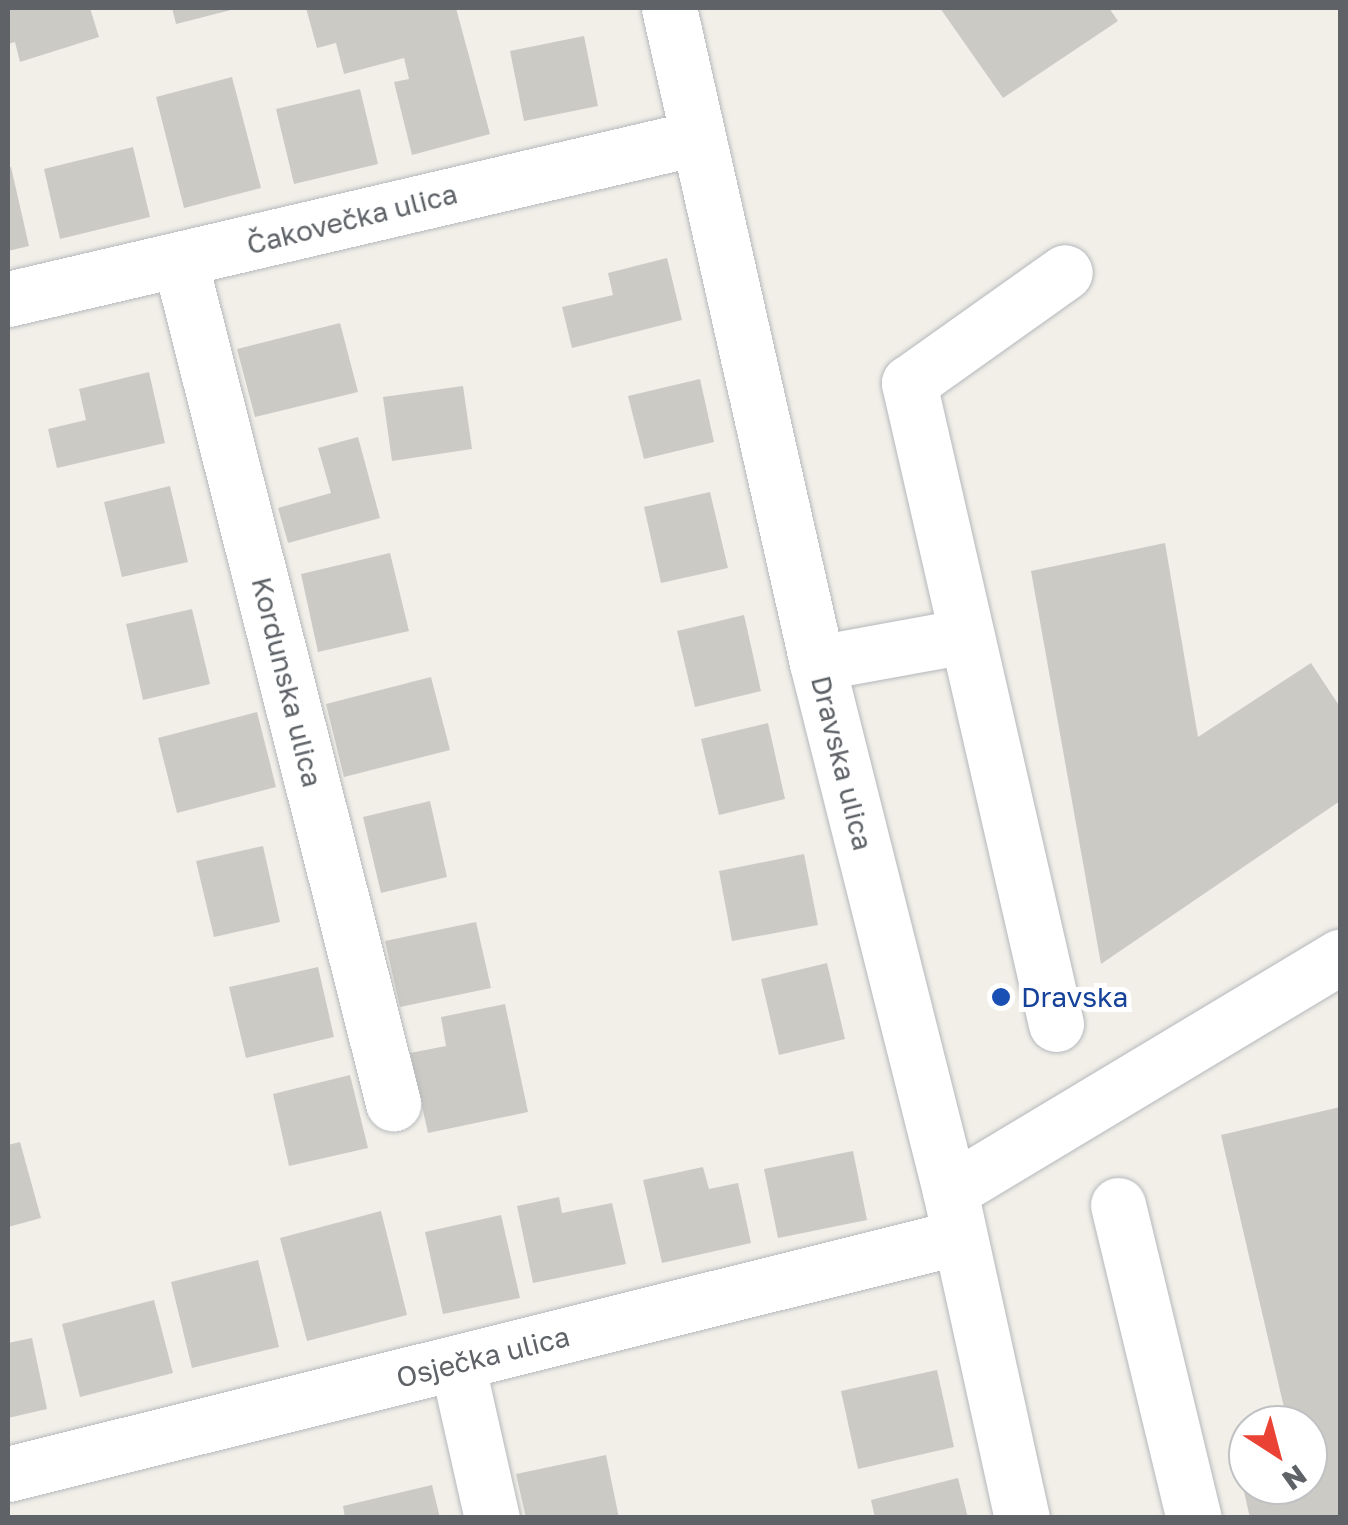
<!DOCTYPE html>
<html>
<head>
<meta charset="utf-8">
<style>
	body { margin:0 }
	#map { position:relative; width:1348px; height:1525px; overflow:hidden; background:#f1efe8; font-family:"Golos Text",sans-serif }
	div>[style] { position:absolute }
	.building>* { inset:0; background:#cccac5 }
	.roads { filter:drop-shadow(0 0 2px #b5b8bc) drop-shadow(0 0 2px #b5b8bc) }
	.minor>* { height:55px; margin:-27.5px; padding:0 27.5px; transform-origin:27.5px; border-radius:27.5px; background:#fff }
	.dots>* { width:28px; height:28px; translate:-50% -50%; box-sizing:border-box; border:5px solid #fff; border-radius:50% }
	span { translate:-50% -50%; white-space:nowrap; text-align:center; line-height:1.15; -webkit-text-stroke:10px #fff; paint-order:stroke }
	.street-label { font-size:28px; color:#5f6368 }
	.transit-label { font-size:28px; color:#164399 }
	.left { translate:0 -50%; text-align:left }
	.frame { position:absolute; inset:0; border:10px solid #5f6368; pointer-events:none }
	.north { position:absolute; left:1228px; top:1405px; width:100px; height:100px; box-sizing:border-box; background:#fff; border:2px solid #bfc1c3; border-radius:50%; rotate:144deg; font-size:28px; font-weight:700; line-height:40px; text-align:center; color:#5f6368 }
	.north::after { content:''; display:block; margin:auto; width:35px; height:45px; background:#ea4335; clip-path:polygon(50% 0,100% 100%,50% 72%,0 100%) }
</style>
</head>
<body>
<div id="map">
	<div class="building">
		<div style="clip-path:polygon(8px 8px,90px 8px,99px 37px,20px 62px,15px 42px,8px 44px)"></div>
		<div style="clip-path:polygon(172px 8px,235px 8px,235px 9px,176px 24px)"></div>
		<div style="clip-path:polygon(306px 8px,456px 8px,490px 134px,412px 155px,394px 82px,409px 79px,404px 58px,344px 74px,336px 43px,317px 48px)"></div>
		<div style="clip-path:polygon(940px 8px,1109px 8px,1118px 21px,1003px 98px)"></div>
		<div style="clip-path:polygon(584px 36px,598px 106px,524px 121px,510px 51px)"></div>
		<div style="clip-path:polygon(232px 77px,261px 188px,184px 208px,156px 97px)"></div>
		<div style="clip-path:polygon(360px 89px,378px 164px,294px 184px,276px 109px)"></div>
		<div style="clip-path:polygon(133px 147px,150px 217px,60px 239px,44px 169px)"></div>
		<div style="clip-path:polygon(11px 167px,29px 246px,8px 251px,8px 168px)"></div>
		<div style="clip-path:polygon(667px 258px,682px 320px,572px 348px,562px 307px,613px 295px,608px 273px)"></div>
		<div style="clip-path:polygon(340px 323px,358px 392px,255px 417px,237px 349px)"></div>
		<div style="clip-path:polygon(149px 372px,165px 443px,57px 468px,48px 429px,86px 420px,79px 389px)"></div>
		<div style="clip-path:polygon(700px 379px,714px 442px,644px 459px,628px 396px)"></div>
		<div style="clip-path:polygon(463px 386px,472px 449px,392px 461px,383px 397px)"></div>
		<div style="clip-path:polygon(358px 437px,380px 518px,288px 543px,278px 508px,331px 493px,318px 448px)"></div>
		<div style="clip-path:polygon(170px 486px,188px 562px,122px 577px,104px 502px)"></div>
		<div style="clip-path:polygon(710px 492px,728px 568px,661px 583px,644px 507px)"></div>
		<div style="clip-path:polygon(1165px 543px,1198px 737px,1311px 663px,1340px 707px,1340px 801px,1101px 964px,1031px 571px)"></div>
		<div style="clip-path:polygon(390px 553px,409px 631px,318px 652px,301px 574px)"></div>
		<div style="clip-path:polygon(192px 609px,210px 684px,143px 700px,126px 624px)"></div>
		<div style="clip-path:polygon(744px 615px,761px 691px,695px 707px,677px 631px)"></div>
		<div style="clip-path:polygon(431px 677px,450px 750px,344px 777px,326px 704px)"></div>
		<div style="clip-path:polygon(257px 712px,276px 787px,177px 813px,158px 738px)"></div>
		<div style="clip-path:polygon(768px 723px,785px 799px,719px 815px,701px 739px)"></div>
		<div style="clip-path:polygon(430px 801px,447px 877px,381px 893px,363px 817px)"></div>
		<div style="clip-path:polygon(263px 846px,280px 922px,214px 937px,196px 861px)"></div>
		<div style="clip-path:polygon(804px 854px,818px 925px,732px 941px,719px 871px)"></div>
		<div style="clip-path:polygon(476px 922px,491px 988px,400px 1007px,385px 941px)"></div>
		<div style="clip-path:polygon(827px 963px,845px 1039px,779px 1055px,761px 979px)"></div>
		<div style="clip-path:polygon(318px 967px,334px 1037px,246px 1058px,229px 987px)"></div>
		<div style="clip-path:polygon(505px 1004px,528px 1112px,428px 1133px,410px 1053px,446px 1046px,441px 1017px)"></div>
		<div style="clip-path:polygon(350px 1075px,368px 1148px,289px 1166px,273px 1094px)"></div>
		<div style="clip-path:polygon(1340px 1107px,1340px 1518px,1250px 1518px,1240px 1474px,1248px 1472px,1248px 1485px,1308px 1485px,1308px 1425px,1288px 1425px,1221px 1135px)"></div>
		<div style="clip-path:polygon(20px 1142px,41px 1218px,8px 1227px,8px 1145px)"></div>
		<div style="clip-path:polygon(853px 1151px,867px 1220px,778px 1238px,764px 1169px)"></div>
		<div style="clip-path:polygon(703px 1167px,709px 1189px,738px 1183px,751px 1243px,662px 1263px,643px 1180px)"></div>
		<div style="clip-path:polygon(559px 1197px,562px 1213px,612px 1203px,626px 1264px,533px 1283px,517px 1206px)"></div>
		<div style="clip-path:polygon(381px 1211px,407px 1315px,307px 1341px,280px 1238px)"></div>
		<div style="clip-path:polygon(501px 1215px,520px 1298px,443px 1314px,425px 1232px)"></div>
		<div style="clip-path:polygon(258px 1260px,279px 1347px,192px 1368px,171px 1282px)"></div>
		<div style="clip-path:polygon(154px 1300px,173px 1373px,80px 1397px,62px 1324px)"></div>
		<div style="clip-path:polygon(32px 1338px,47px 1409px,8px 1418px,8px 1343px)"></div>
		<div style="clip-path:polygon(937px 1370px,954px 1447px,858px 1469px,841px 1391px)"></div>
		<div style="clip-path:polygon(606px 1455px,619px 1518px,526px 1518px,516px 1474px)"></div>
		<div style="clip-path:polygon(958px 1478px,968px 1518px,875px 1518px,871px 1500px)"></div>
		<div style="clip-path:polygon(432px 1485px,440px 1518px,345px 1518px,343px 1506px)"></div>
	</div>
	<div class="roads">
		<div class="minor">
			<div style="left:669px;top:8px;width:672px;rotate:77.27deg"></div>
			<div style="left:817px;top:663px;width:544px;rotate:75.86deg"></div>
			<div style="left:950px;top:1191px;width:335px;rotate:77.6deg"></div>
			<div style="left:180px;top:261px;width:869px;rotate:75.8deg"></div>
			<div style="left:8px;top:299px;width:707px;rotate:-13.17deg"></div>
			<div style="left:817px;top:663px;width:150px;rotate:-10.3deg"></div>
			<div style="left:1056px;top:1024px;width:658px;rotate:-102.92deg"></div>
			<div style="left:909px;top:383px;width:191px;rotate:-35.4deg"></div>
			<div style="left:950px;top:1191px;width:455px;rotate:-31deg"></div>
			<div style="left:1118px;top:1205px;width:322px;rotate:76.4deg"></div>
			<div style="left:457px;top:1363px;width:159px;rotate:77.3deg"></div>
			<div style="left:8px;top:1474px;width:980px;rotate:-13.99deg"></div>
		</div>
	</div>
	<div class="dots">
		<div style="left:1001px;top:997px;background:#1a4fb4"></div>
	</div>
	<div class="street-label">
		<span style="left:352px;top:219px;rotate:-14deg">Čakovečka ulica</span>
		<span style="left:287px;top:682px;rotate:76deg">Kordunska ulica</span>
		<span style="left:842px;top:763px;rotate:76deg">Dravska ulica</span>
		<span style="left:483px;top:1357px;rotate:-14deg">Osječka ulica</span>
	</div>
	<div class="transit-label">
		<span class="left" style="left:1021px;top:997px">Dravska</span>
	</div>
	<div class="frame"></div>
	<div class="north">N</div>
</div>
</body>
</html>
